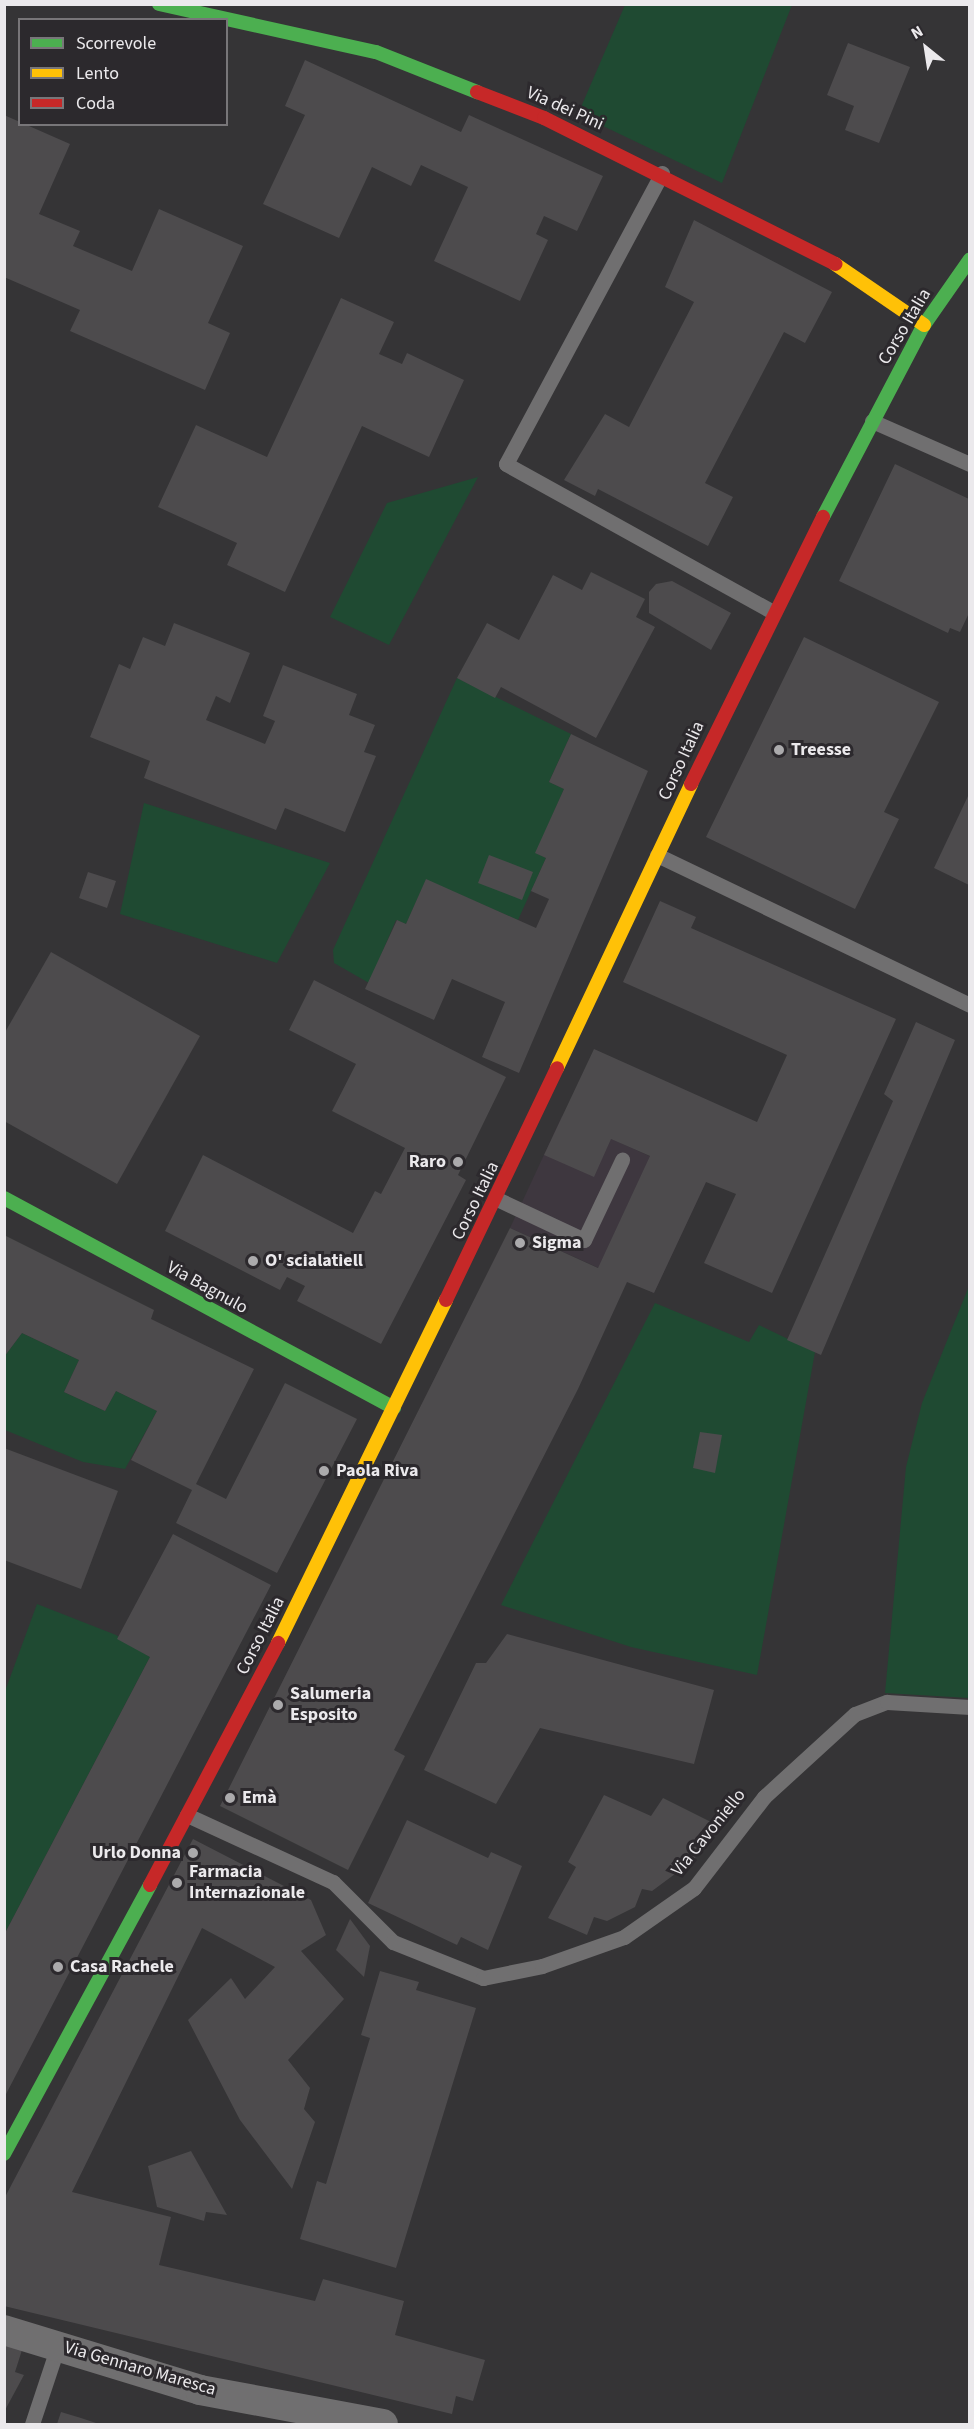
<!DOCTYPE html>
<html>
<head>
<meta charset="utf-8">
<style>
	body { margin:0 }
	#map { position:relative; width:974px; height:2429px; overflow:hidden; background:#353436; font-family:"Source Sans 3",sans-serif }
	div>[style] { position:absolute }
	.built>* { inset:0; background:#3e373f }
	.green>* { inset:0; background:#1f4a32 }
	.building>* { inset:0; background:#4d4b4d }
	.lane>* { height:15px; margin:-7.5px; padding:0 7.5px; transform-origin:7.5px; border-radius:7.5px; background:#706f70 }
	.street>* { height:30px; margin:-15px; padding:0 15px; transform-origin:15px; border-radius:15px; background:#706f70 }
	.fast>* { height:14px; margin:-7px; padding:0 7px; transform-origin:7px; border-radius:7px; background:#4caf50 }
	.slow>* { height:14px; margin:-7px; padding:0 7px; transform-origin:7px; border-radius:7px; background:#ffc107 }
	.jam>* { height:14px; margin:-7px; padding:0 7px; transform-origin:7px; border-radius:7px; background:#c62828 }
	.dots>* { width:16px; height:16px; translate:-50% -50%; box-sizing:border-box; border:3px solid #2c292d; border-radius:50% }
	span { translate:-50% -50%; white-space:nowrap; text-align:center; line-height:1.15; -webkit-text-stroke:6px #2c292d; paint-order:stroke }
	.street-label { font-size:18px; color:#ebe9ec }
	.poi-label { font-size:18px; color:#ebe9ec; font-weight:700 }
	.left { translate:0 -50%; text-align:left }
	.right { translate:-100% -50%; text-align:right }
	.frame { position:absolute; inset:0; border:6px solid #ebe9ec; pointer-events:none }
	.legend { position:absolute; left:18px; top:18px; width:210px; height:108px; box-sizing:border-box; background:#2c292d; border:2px solid #787679; margin:0; padding:8px 10px; list-style:none; font-size:18px; color:#ebe9ec }
	.legend li { display:flex; align-items:center; gap:12px; height:30px }
	.legend b { width:30px; border:2px solid #787679 }
	.north { position:absolute; left:896px; top:18px; width:60px; height:60px; -webkit-text-stroke:4px #2c292d; paint-order:stroke; rotate:330deg; font-size:16px; font-weight:700; line-height:24px; text-align:center; color:#ebe9ec }
	.north::after { content:''; display:block; margin:auto; width:21px; height:27px; background:#ebe9ec; clip-path:polygon(50% 0,100% 100%,50% 72%,0 100%) }
</style>
</head>
<body>
<div id="map">
	<div class="built">
		<div style="clip-path:polygon(562px 1116px,706px 1182px,654px 1293px,510px 1228px)"></div>
	</div>
	<div class="green">
		<div style="clip-path:polygon(625px 5px,792px 5px,722px 183px,578px 114px)"></div>
		<div style="clip-path:polygon(478px 477px,389px 645px,330px 617px,387px 503px)"></div>
		<div style="clip-path:polygon(457px 678px,571px 734px,549px 782px,564px 789px,536px 853px,546px 858px,518px 920px,426px 880px,406px 924px,396px 920px,369px 983px,334px 963px,333px 950px)"></div>
		<div style="clip-path:polygon(144px 803px,330px 863px,277px 963px,120px 914px)"></div>
		<div style="clip-path:polygon(969px 1286px,969px 1698px,885px 1693px,906px 1467px,922px 1403px)"></div>
		<div style="clip-path:polygon(655px 1303px,749px 1342px,759px 1325px,815px 1352px,757px 1675px,631px 1647px,501px 1605px)"></div>
		<div style="clip-path:polygon(22px 1333px,79px 1360px,64px 1392px,105px 1411px,116px 1391px,157px 1411px,125px 1469px,83px 1462px,5px 1430px,4px 1357px)"></div>
		<div style="clip-path:polygon(37px 1604px,116px 1635px,150px 1657px,4px 1935px,4px 1694px)"></div>
	</div>
	<div class="building">
		<div style="clip-path:polygon(848px 43px,910px 67px,879px 143px,845px 130px,854px 106px,827px 95px)"></div>
		<div style="clip-path:polygon(305px 60px,461px 132px,469px 115px,603px 176px,577px 231px,544px 216px,536px 234px,548px 240px,520px 301px,434px 261px,468px 187px,421px 165px,411px 186px,372px 167px,339px 238px,263px 204px,305px 115px,285px 106px)"></div>
		<div style="clip-path:polygon(4px 115px,70px 144px,39px 214px,80px 231px,73px 246px,132px 271px,159px 209px,243px 246px,208px 323px,230px 333px,205px 390px,70px 331px,80px 310px,4px 277px)"></div>
		<div style="clip-path:polygon(694px 220px,832px 292px,805px 343px,784px 332px,705px 483px,733px 497px,708px 546px,598px 489px,595px 496px,564px 480px,605px 414px,629px 427px,694px 302px,665px 287px)"></div>
		<div style="clip-path:polygon(341px 298px,394px 322px,379px 354px,402px 364px,407px 353px,464px 380px,429px 457px,362px 426px,285px 592px,227px 565px,237px 543px,158px 507px,196px 425px,267px 457px)"></div>
		<div style="clip-path:polygon(895px 464px,969px 499px,969px 613px,960px 632px,950px 628px,948px 633px,839px 581px)"></div>
		<div style="clip-path:polygon(591px 572px,645px 599px,636px 617px,655px 627px,596px 738px,501px 687px,495px 698px,457px 678px,487px 623px,519px 640px,553px 575px,582px 590px)"></div>
		<div style="clip-path:polygon(672px 581px,731px 613px,711px 650px,649px 613px,649px 592px,656px 584px)"></div>
		<div style="clip-path:polygon(174px 623px,250px 653px,230px 703px,216px 696px,206px 720px,265px 744px,275px 721px,263px 716px,283px 665px,357px 694px,349px 715px,375px 725px,364px 752px,376px 756px,345px 832px,285px 808px,276px 830px,144px 778px,150px 761px,90px 737px,119px 664px,130px 669px,143px 637px,165px 646px)"></div>
		<div style="clip-path:polygon(804px 637px,939px 702px,884px 812px,899px 819px,855px 909px,706px 837px)"></div>
		<div style="clip-path:polygon(571px 734px,648px 771px,519px 1073px,482px 1057px,505px 1002px,452px 979px,434px 1020px,365px 989px,397px 920px,406px 924px,426px 879px,536px 928px,549px 899px,531px 891px,546px 858px,535px 853px,564px 789px,549px 782px)"></div>
		<div style="clip-path:polygon(969px 794px,969px 885px,934px 868px)"></div>
		<div style="clip-path:polygon(489px 855px,533px 872px,522px 900px,478px 883px)"></div>
		<div style="clip-path:polygon(88px 872px,116px 881px,107px 908px,79px 898px)"></div>
		<div style="clip-path:polygon(660px 901px,696px 917px,691px 928px,896px 1019px,772px 1293px,704px 1263px,736px 1194px,706px 1182px,654px 1293px,627px 1282px,578px 1389px,394px 1750px,405px 1756px,348px 1870px,220px 1806px,510px 1228px,598px 1268px,650px 1156px,611px 1139px,594px 1177px,544px 1155px,594px 1049px,757px 1122px,787px 1055px,623px 982px)"></div>
		<div style="clip-path:polygon(51px 952px,200px 1036px,117px 1184px,4px 1121px,4px 1034px)"></div>
		<div style="clip-path:polygon(314px 980px,506px 1077px,458px 1175px,466px 1180px,381px 1344px,297px 1301px,305px 1286px,287px 1277px,280px 1290px,165px 1231px,203px 1155px,353px 1233px,375px 1191px,381px 1194px,405px 1148px,332px 1111px,356px 1064px,289px 1030px)"></div>
		<div style="clip-path:polygon(916px 1022px,955px 1040px,821px 1355px,787px 1340px,893px 1101px,884px 1094px)"></div>
		<div style="clip-path:polygon(4px 1235px,154px 1310px,151px 1319px,254px 1369px,196px 1484px,226px 1499px,285px 1383px,357px 1419px,277px 1573px,176px 1523px,192px 1490px,131px 1460px,157px 1411px,116px 1391px,105px 1411px,64px 1392px,79px 1360px,22px 1333px,4px 1357px)"></div>
		<div style="clip-path:polygon(700px 1432px,722px 1435px,715px 1473px,693px 1468px)"></div>
		<div style="clip-path:polygon(4px 1448px,118px 1491px,81px 1589px,4px 1560px)"></div>
		<div style="clip-path:polygon(173px 1534px,271px 1585px,4px 2098px,4px 1935px,150px 1657px,117px 1639px)"></div>
		<div style="clip-path:polygon(507px 1634px,714px 1690px,694px 1764px,540px 1728px,496px 1804px,424px 1770px,476px 1663px,486px 1663px)"></div>
		<div style="clip-path:polygon(604px 1795px,651px 1816px,663px 1798px,713px 1823px,694px 1860px,652px 1891px,642px 1889px,635px 1907px,607px 1921px,594px 1917px,587px 1935px,548px 1918px,576px 1867px,568px 1862px)"></div>
		<div style="clip-path:polygon(407px 1820px,488px 1858px,491px 1852px,522px 1866px,488px 1950px,461px 1937px,457px 1945px,368px 1903px)"></div>
		<div style="clip-path:polygon(193px 1839px,311px 1900px,326px 1935px,301px 1951px,344px 1999px,288px 2060px,310px 2088px,304px 2109px,315px 2122px,292px 2189px,240px 2120px,188px 2020px,231px 1978px,245px 1999px,275px 1967px,202px 1928px,72px 2192px,171px 2217px,159px 2265px,315px 2301px,323px 2279px,404px 2301px,395px 2335px,485px 2360px,473px 2401px,456px 2396px,452px 2414px,4px 2306px,4px 2199px)"></div>
		<div style="clip-path:polygon(350px 1919px,370px 1946px,364px 1977px,336px 1950px)"></div>
		<div style="clip-path:polygon(380px 1971px,419px 1982px,416px 1990px,476px 2008px,396px 2268px,300px 2239px,317px 2181px,326px 2184px,370px 2038px,361px 2035px)"></div>
		<div style="clip-path:polygon(191px 2151px,227px 2215px,206px 2212px,204px 2221px,157px 2207px,148px 2166px)"></div>
		<div style="clip-path:polygon(4px 2345px,22px 2350px,15px 2372px,24px 2375px,4px 2412px)"></div>
		<div style="clip-path:polygon(61px 2412px,81px 2418px,99px 2424px,57px 2424px)"></div>
	</div>
	<div class="lane">
		<div style="left:662px;top:173px;width:330px;rotate:118.2deg"></div>
		<div style="left:506px;top:464px;width:305px;rotate:29deg"></div>
		<div style="left:872px;top:421px;width:107px;rotate:23.7deg"></div>
		<div style="left:657px;top:855px;width:347px;rotate:25.6deg"></div>
		<div style="left:497px;top:1199px;width:96px;rotate:25.2deg"></div>
		<div style="left:584px;top:1240px;width:89px;rotate:-64.6deg"></div>
		<div style="left:187px;top:1815px;width:161px;rotate:24.7deg"></div>
		<div style="left:333px;top:1882px;width:85px;rotate:45deg"></div>
		<div style="left:393px;top:1942px;width:97px;rotate:21.8deg"></div>
		<div style="left:483px;top:1978px;width:60px;rotate:-11.5deg"></div>
		<div style="left:542px;top:1966px;width:87px;rotate:-19.5deg"></div>
		<div style="left:624px;top:1937px;width:85px;rotate:-35deg"></div>
		<div style="left:694px;top:1888px;width:115px;rotate:-52.4deg"></div>
		<div style="left:764px;top:1797px;width:123px;rotate:-42.4deg"></div>
		<div style="left:855px;top:1714px;width:34px;rotate:-21deg"></div>
		<div style="left:887px;top:1702px;width:83px;rotate:3.4deg"></div>
		<div style="left:32px;top:2424px;width:82px;rotate:-71.6deg"></div>
	</div>
	<div class="street">
		<div style="left:4px;top:2330px;width:205px;rotate:17deg"></div>
		<div style="left:200px;top:2390px;width:186px;rotate:10.5deg"></div>
	</div>
	<div class="fast">
		<div style="left:159px;top:4px;width:222px;rotate:12.5deg"></div>
		<div style="left:376px;top:52px;width:109px;rotate:21.6deg"></div>
		<div style="left:823px;top:517px;width:217px;rotate:-62.3deg"></div>
		<div style="left:924px;top:325px;width:80px;rotate:-55.1deg"></div>
		<div style="left:4px;top:1198px;width:443px;rotate:28.3deg"></div>
		<div style="left:4px;top:2154px;width:306px;rotate:-61.5deg"></div>
	</div>
	<div class="slow">
		<div style="left:835px;top:264px;width:108px;rotate:34.4deg"></div>
		<div style="left:557px;top:1068px;width:314px;rotate:-64.7deg"></div>
		<div style="left:278px;top:1643px;width:382px;rotate:-63.9deg"></div>
	</div>
	<div class="jam">
		<div style="left:477px;top:92px;width:72px;rotate:21.2deg"></div>
		<div style="left:544px;top:118px;width:326px;rotate:26.6deg"></div>
		<div style="left:691px;top:784px;width:298px;rotate:-63.7deg"></div>
		<div style="left:446px;top:1300px;width:257px;rotate:-64.4deg"></div>
		<div style="left:150px;top:1885px;width:274px;rotate:-62.1deg"></div>
	</div>
	<div class="dots">
		<div style="left:779px;top:750px;background:#abaaac"></div>
		<div style="left:458px;top:1162px;background:#abaaac"></div>
		<div style="left:520px;top:1243px;background:#abaaac"></div>
		<div style="left:253px;top:1261px;background:#abaaac"></div>
		<div style="left:324px;top:1471px;background:#abaaac"></div>
		<div style="left:278px;top:1705px;background:#abaaac"></div>
		<div style="left:230px;top:1798px;background:#abaaac"></div>
		<div style="left:193px;top:1853px;background:#abaaac"></div>
		<div style="left:177px;top:1883px;background:#abaaac"></div>
		<div style="left:58px;top:1967px;background:#abaaac"></div>
	</div>
	<div class="street-label">
		<span style="left:565px;top:109px;rotate:24deg">Via dei Pini</span>
		<span style="left:905px;top:327px;rotate:-59deg">Corso Italia</span>
		<span style="left:682px;top:761px;rotate:-65deg">Corso Italia</span>
		<span style="left:476px;top:1201px;rotate:-64deg">Corso Italia</span>
		<span style="left:207px;top:1288px;rotate:29deg">Via Bagnulo</span>
		<span style="left:261px;top:1636px;rotate:-63deg">Corso Italia</span>
		<span style="left:709px;top:1833px;rotate:-51deg">Via Cavoniello</span>
		<span style="left:140px;top:2369px;rotate:16deg">Via Gennaro Maresca</span>
	</div>
	<div class="poi-label">
		<span class="left" style="left:791px;top:750px">Treesse</span>
		<span class="right" style="left:446px;top:1162px">Raro</span>
		<span class="left" style="left:532px;top:1243px">Sigma</span>
		<span class="left" style="left:265px;top:1261px">O' scialatiell</span>
		<span class="left" style="left:336px;top:1471px">Paola Riva</span>
		<span class="left" style="left:290px;top:1705px">Salumeria<br>Esposito</span>
		<span class="left" style="left:242px;top:1798px">Emà</span>
		<span class="right" style="left:181px;top:1853px">Urlo Donna</span>
		<span class="left" style="left:189px;top:1883px">Farmacia<br>Internazionale</span>
		<span class="left" style="left:70px;top:1967px">Casa Rachele</span>
	</div>
	<div class="frame"></div>
	<ul class="legend">
	<li><b style="height:8px;background:#4caf50"></b>Scorrevole</li>
	<li><b style="height:8px;background:#ffc107"></b>Lento</li>
	<li><b style="height:8px;background:#c62828"></b>Coda</li>
	</ul>
	<div class="north">N</div>
</div>
</body>
</html>
